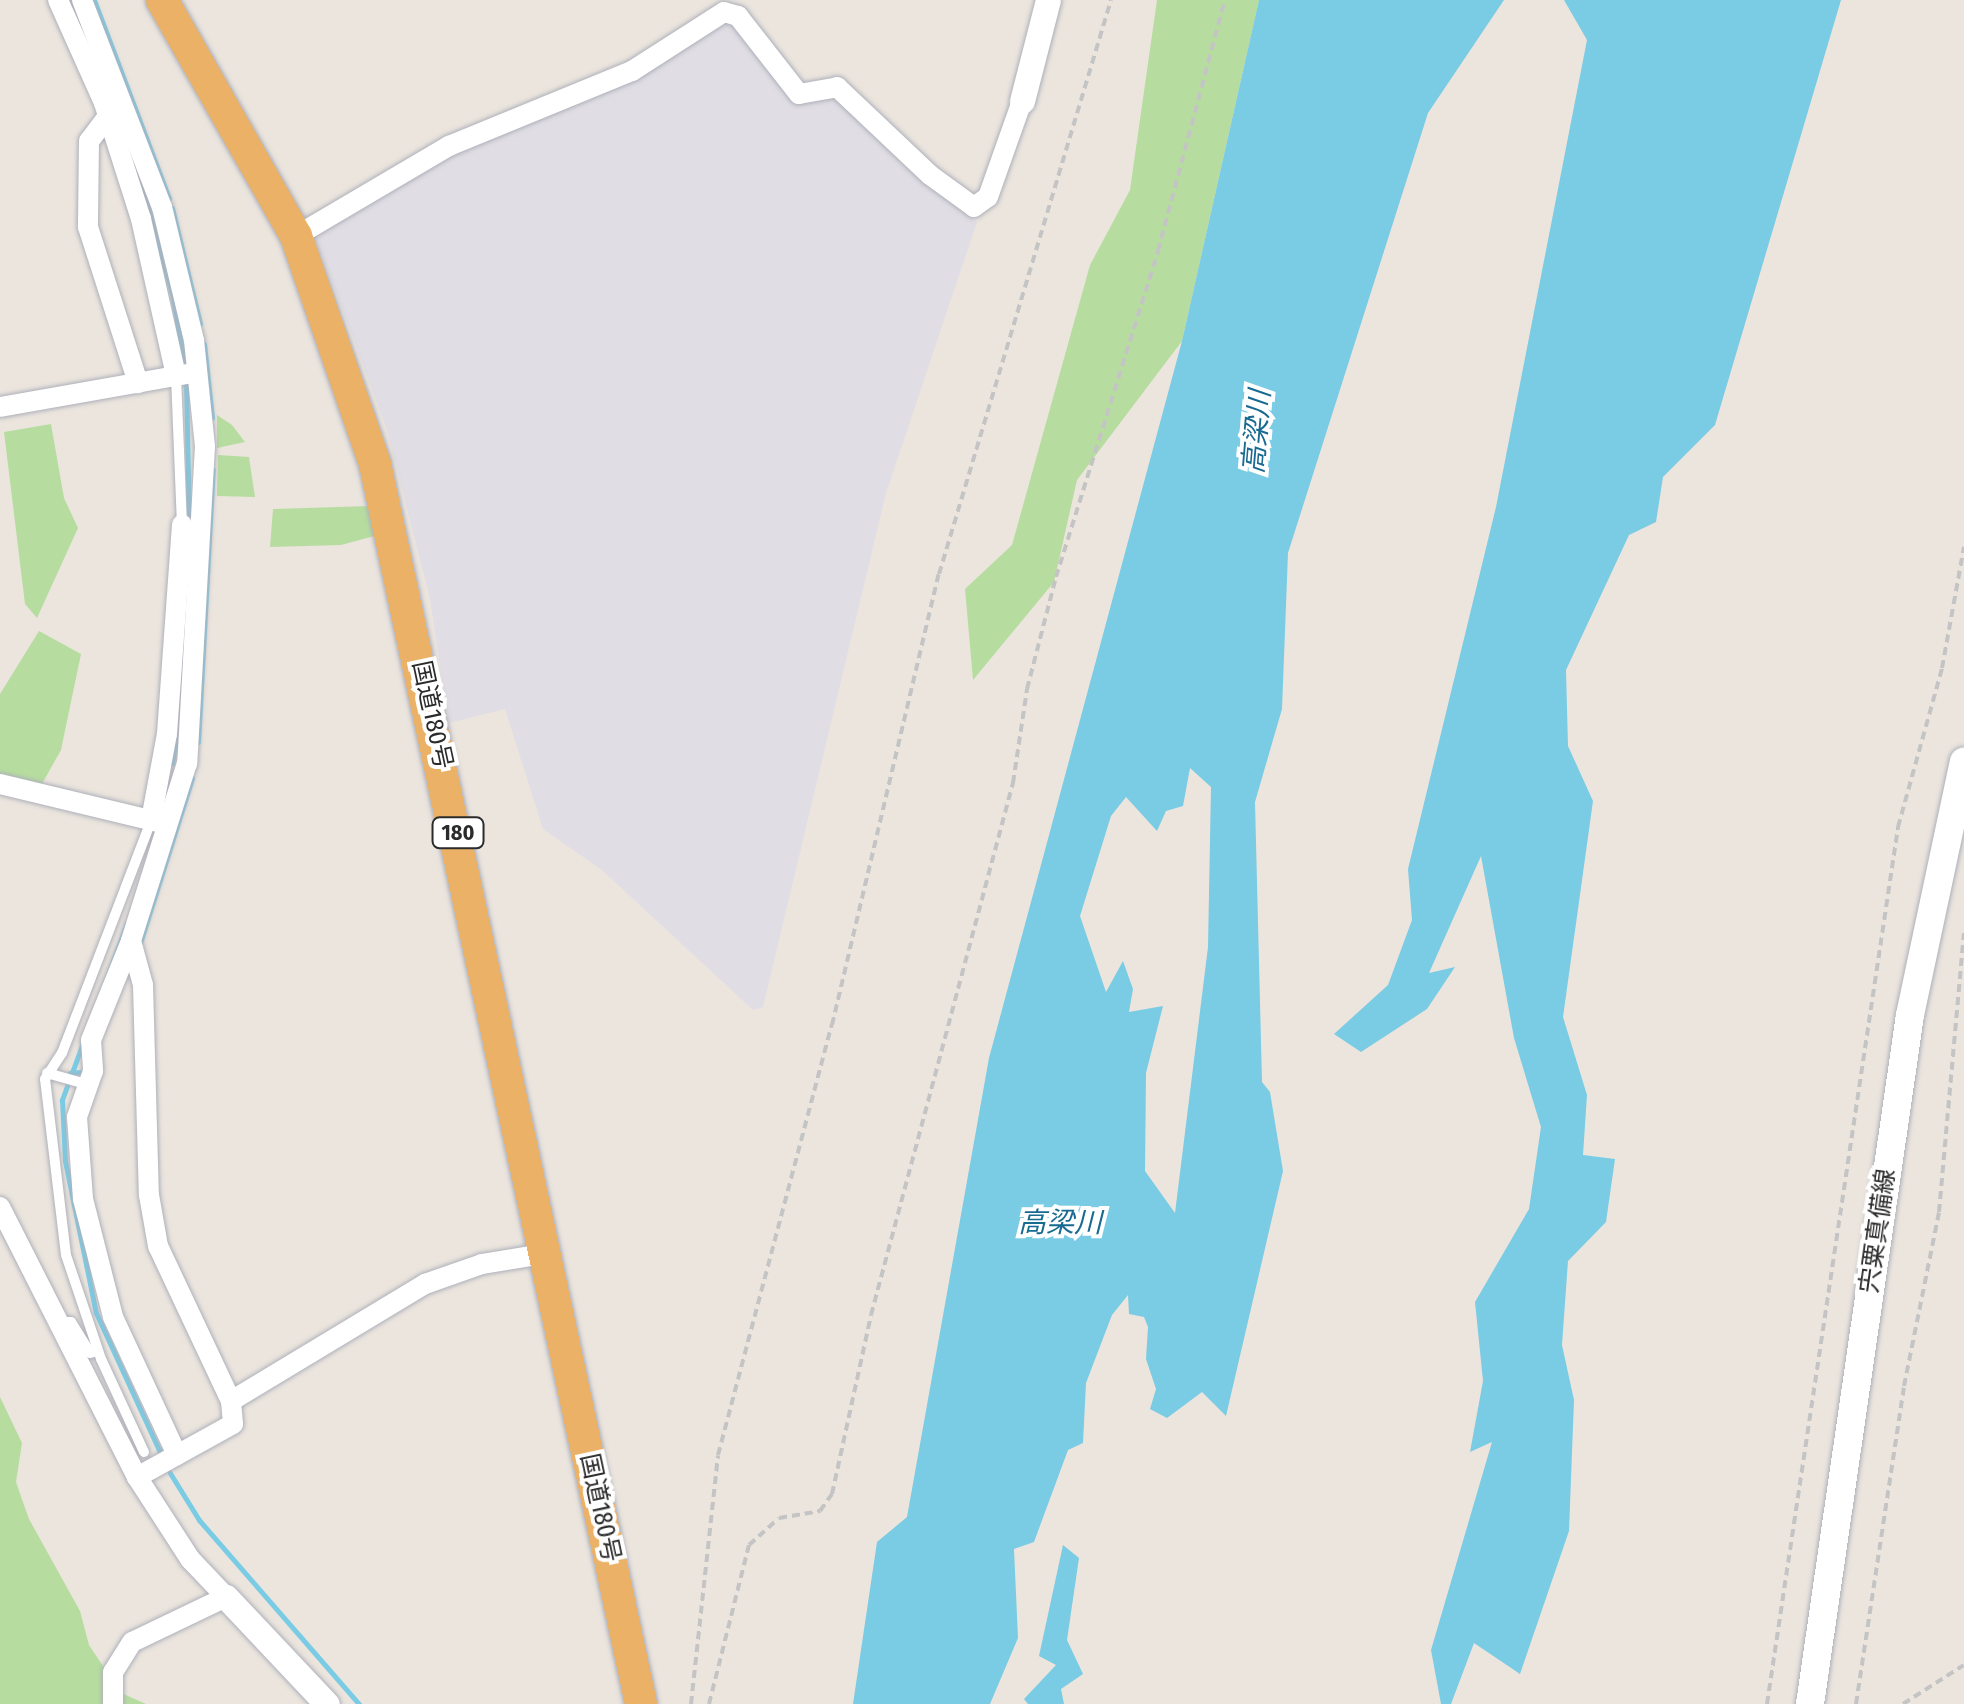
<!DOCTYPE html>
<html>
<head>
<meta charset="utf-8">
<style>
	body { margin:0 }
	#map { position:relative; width:1964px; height:1704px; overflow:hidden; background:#ebe5de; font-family:"Fira Sans Condensed","Noto Sans JP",sans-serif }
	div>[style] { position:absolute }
	.industrial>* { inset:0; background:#e0dee4 }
	.green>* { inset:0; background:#b6dd9f }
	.water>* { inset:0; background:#7acbe4 }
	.stream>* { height:5px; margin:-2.5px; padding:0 2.5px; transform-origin:2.5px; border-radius:2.5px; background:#7acbe4 }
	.path>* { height:4px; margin-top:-2px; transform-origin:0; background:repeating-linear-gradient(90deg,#c4c4c4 0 8px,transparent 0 13px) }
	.roads { filter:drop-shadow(0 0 2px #aeb0ba) drop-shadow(0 0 2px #aeb0ba) }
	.service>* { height:10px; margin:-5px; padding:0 5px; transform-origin:5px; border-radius:5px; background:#fff }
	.minor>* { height:20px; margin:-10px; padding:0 10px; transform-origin:10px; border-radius:10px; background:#fff }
	.tertiary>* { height:25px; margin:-12.5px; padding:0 12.5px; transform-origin:12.5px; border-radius:12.5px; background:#fff }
	.secondary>* { height:28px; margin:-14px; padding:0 14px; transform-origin:14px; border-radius:14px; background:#fff }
	.trunk>* { height:32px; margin:-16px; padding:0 16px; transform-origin:16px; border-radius:16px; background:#ebb166 }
	span { translate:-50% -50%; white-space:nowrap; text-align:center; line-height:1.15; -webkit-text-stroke:8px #fff; paint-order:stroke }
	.shield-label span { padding:2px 8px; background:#fff; border:2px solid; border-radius:8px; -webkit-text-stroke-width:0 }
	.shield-label { font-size:22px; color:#2b2b2b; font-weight:700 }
	.street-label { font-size:25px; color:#2b2b2b }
	.water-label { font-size:28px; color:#196a90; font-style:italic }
</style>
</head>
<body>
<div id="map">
	<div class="industrial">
		<div style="clip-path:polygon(721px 22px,735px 22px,797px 100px,834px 94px,977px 222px,886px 493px,763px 1007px,753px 1010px,602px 870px,543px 829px,505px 709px,449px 723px,430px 599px,387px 430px,316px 239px,375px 194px)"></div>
	</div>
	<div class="green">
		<div style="clip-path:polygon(1157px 0,1259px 0,1182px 341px,1077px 480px,1054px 582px,973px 680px,965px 589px,1012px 545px,1090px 265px,1130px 190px)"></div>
		<div style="clip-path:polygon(217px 415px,232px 425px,245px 442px,217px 448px)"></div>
		<div style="clip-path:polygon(51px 424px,64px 498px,78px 528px,37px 618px,25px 604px,4px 432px)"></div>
		<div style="clip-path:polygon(218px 455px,249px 457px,255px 497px,217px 496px)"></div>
		<div style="clip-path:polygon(370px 506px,378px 535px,341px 545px,270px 547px,273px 509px)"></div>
		<div style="clip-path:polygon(39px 631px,81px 654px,61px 750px,38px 791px,0 780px,0 694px)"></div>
		<div style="clip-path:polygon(0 1397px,22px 1443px,16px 1482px,29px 1519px,80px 1611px,89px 1645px,121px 1693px,146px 1704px,0 1704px)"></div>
	</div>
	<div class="water">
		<div style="clip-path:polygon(evenodd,1259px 0,1504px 0,1428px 113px,1288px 553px,1282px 709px,1255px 802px,1262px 1082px,1270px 1092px,1283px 1171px,1226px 1416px,1202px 1392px,1167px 1418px,1150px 1409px,1156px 1389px,1146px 1359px,1148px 1327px,1144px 1317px,1129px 1314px,1128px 1295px,1112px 1315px,1086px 1383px,1083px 1443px,1068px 1450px,1034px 1542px,1014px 1549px,1018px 1638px,990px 1704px,853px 1704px,877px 1542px,907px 1517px,989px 1058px,1182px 341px,1259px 0,1190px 768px,1211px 787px,1208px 947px,1175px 1213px,1145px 1171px,1146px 1073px,1163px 1006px,1129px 1012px,1133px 989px,1123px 961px,1106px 992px,1080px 916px,1111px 816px,1126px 797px,1157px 831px,1166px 811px,1183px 806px,1190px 768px)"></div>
		<div style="clip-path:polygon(1564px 0,1841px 0,1715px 425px,1663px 477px,1656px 522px,1629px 535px,1566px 670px,1568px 746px,1593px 801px,1563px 1017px,1587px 1095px,1583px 1155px,1615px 1159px,1606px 1222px,1568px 1261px,1562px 1345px,1574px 1400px,1569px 1531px,1520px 1674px,1474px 1643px,1451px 1704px,1441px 1704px,1431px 1650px,1492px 1442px,1470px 1452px,1483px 1381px,1475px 1302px,1529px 1209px,1541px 1127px,1514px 1038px,1481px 856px,1429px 973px,1455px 967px,1427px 1009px,1361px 1052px,1334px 1034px,1388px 985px,1412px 920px,1408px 869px,1496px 507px,1587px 40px)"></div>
		<div style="clip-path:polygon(1063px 1545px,1079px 1558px,1067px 1640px,1083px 1674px,1061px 1689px,1064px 1704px,1028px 1704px,1024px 1699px,1056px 1665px,1039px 1656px)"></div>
	</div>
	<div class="stream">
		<div style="left:94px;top:0;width:212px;rotate:69.3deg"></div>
		<div style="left:136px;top:167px;width:134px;rotate:74deg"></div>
		<div style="left:173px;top:296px;width:75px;rotate:80.8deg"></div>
		<div style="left:172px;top:208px;width:119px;rotate:76.4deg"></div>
		<div style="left:204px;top:344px;width:74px;rotate:83.8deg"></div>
		<div style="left:186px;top:381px;width:143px;rotate:88.8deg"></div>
		<div style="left:198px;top:742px;width:273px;rotate:-86.9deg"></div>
		<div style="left:172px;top:763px;width:28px;rotate:-80deg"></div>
		<div style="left:127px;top:923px;width:189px;rotate:110.2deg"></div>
		<div style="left:62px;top:1100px;width:61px;rotate:87.2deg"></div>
		<div style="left:65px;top:1161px;width:155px;rotate:78.5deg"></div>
		<div style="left:96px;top:1313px;width:151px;rotate:65.3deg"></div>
		<div style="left:140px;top:943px;width:173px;rotate:-72.5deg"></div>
		<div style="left:70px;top:1073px;width:10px;rotate:-6deg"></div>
		<div style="left:170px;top:1473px;width:55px;rotate:58.3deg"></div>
		<div style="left:199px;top:1520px;width:244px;rotate:49deg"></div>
	</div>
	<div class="path">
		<div style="left:691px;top:1704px;width:250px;rotate:-83.8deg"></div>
		<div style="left:718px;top:1455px;width:445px;rotate:-75.2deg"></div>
		<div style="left:832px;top:1025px;width:464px;rotate:-76.7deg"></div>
		<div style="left:939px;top:574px;width:599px;rotate:-73.32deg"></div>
		<div style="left:709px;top:1704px;width:164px;rotate:-75.9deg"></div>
		<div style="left:749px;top:1545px;width:40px;rotate:-42deg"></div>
		<div style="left:779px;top:1518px;width:42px;rotate:-9.7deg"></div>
		<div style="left:820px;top:1511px;width:21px;rotate:-55deg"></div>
		<div style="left:832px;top:1494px;width:183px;rotate:-77.7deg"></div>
		<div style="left:871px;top:1315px;width:551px;rotate:-75.06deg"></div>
		<div style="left:1013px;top:783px;width:95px;rotate:-81.5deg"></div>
		<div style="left:1027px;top:689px;width:116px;rotate:-75.5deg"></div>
		<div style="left:1056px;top:577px;width:342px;rotate:-72.6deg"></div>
		<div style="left:1158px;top:251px;width:260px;rotate:-75.1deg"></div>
		<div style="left:1767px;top:1704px;width:887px;rotate:-81.5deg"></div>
		<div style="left:1898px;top:827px;width:165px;rotate:-74.5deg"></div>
		<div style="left:1942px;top:668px;width:123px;rotate:-79.7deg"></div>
		<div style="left:1856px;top:1704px;width:322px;rotate:-81.4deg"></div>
		<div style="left:1904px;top:1386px;width:177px;rotate:-78.6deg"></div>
		<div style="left:1939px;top:1212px;width:280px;rotate:-84.9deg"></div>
		<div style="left:1903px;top:1704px;width:72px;rotate:-32.6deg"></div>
	</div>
	<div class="roads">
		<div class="service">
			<div style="left:176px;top:376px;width:149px;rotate:87.7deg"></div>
			<div style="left:47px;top:1073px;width:44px;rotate:15.9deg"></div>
			<div style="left:58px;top:1322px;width:13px"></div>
			<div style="left:71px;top:1322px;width:36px;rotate:58deg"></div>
			<div style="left:90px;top:1353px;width:7px;rotate:-16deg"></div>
			<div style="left:144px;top:1452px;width:102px;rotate:-114.8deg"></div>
			<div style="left:101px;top:1359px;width:110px;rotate:-108.6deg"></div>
			<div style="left:66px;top:1255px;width:177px;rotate:-96.8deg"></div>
			<div style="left:45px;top:1079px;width:31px;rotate:-57deg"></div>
			<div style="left:62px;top:1053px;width:248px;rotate:-69deg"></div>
		</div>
		<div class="minor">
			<div style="left:58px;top:0;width:113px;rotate:65.9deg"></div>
			<div style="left:104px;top:103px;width:122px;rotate:72.3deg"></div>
			<div style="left:141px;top:219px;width:161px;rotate:77.4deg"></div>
			<div style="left:82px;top:0;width:222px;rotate:68.9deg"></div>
			<div style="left:162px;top:207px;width:137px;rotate:76.5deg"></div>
			<div style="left:194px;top:340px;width:107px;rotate:84.1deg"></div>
			<div style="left:205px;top:446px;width:318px;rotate:93.2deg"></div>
			<div style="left:187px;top:763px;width:187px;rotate:107.5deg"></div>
			<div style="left:131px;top:941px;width:46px;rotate:74.7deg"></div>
			<div style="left:143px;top:985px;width:210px;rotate:88.4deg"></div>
			<div style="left:149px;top:1195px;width:52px;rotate:80deg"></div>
			<div style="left:158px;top:1246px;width:171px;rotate:64.8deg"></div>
			<div style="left:231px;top:1401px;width:23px;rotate:85deg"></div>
			<div style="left:233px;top:1424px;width:110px;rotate:151.1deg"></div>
			<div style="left:108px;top:116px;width:31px;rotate:127deg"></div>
			<div style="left:89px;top:141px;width:86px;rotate:90.7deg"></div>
			<div style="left:88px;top:227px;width:164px;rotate:72.2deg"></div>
			<div style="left:296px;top:236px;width:178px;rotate:-30.5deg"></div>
			<div style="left:449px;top:146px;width:198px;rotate:-22.3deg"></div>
			<div style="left:632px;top:71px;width:109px;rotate:-32.7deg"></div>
			<div style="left:724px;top:12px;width:15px;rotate:16deg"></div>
			<div style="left:738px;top:16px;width:99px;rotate:52deg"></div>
			<div style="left:799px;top:94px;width:39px;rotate:-10deg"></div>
			<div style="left:837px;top:87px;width:128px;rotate:43.4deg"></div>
			<div style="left:930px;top:175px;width:54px;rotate:36deg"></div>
			<div style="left:974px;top:207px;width:17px;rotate:-36deg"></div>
			<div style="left:988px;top:197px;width:102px;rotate:-70.5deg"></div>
			<div style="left:0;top:407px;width:190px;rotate:-10deg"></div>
			<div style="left:0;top:784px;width:168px;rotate:13.5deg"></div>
			<div style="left:151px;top:820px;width:87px;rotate:-79.5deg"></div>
			<div style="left:167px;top:734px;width:210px;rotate:-85.9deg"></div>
			<div style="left:131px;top:941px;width:107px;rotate:112deg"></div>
			<div style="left:91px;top:1040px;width:31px;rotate:86deg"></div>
			<div style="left:93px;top:1071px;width:49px;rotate:109.2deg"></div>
			<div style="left:77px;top:1117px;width:82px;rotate:85.8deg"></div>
			<div style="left:83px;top:1199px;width:122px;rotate:75.7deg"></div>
			<div style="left:113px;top:1317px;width:152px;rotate:65.1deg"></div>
			<div style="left:0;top:1207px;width:303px;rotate:63.1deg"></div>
			<div style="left:137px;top:1477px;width:98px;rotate:57.1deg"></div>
			<div style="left:190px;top:1559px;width:52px;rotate:46.5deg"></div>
			<div style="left:226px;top:1597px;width:104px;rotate:154.4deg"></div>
			<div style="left:132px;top:1642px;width:36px;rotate:122deg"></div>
			<div style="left:113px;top:1672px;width:32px;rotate:90deg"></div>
			<div style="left:231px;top:1401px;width:227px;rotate:-31.1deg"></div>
			<div style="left:425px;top:1284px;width:60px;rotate:-19.3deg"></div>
			<div style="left:482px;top:1264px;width:62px;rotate:-9.3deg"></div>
		</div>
		<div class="tertiary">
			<div style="left:1022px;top:101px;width:104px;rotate:-75.6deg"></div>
			<div style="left:226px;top:1597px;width:147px;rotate:46.7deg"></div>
		</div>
		<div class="secondary">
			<div style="left:1810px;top:1704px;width:696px;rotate:-81.74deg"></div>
			<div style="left:1910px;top:1015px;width:259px;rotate:-78deg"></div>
		</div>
		<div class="trunk">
			<div style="left:162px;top:0;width:271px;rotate:60.4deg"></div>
			<div style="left:296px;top:236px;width:241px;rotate:70.9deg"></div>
			<div style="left:375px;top:464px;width:1268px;rotate:77.89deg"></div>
		</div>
	</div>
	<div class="shield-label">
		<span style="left:458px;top:833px">180</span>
	</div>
	<div class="street-label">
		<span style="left:432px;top:715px;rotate:78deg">国道180号</span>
		<span style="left:1878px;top:1231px;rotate:-82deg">宍粟真備線</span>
		<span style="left:600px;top:1508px;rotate:78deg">国道180号</span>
	</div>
	<div class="water-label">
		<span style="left:1257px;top:432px;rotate:-85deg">高梁川</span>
		<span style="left:1060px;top:1223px">高梁川</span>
	</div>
</div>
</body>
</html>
